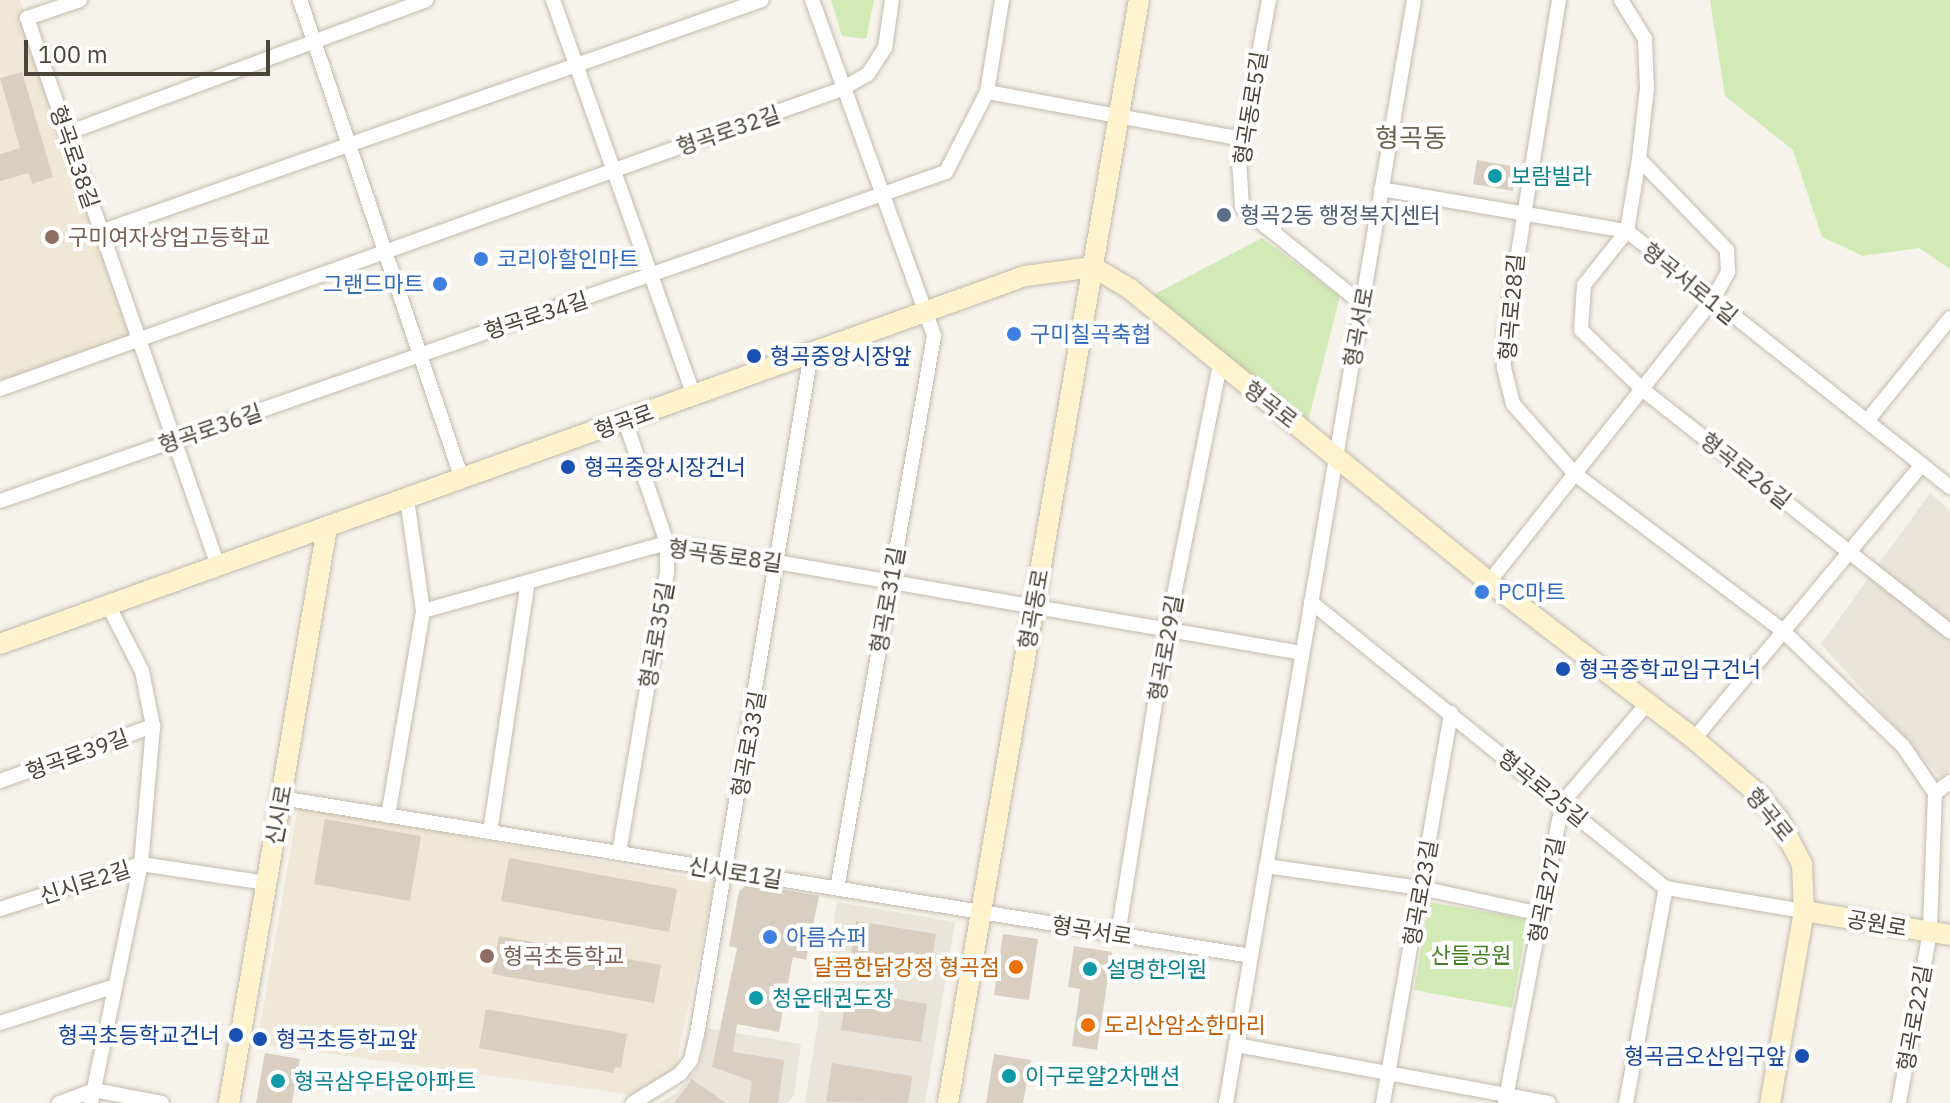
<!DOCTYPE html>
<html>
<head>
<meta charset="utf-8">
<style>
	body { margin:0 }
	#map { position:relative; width:1950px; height:1103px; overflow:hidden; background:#f6f3ec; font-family:"IBM Plex Sans","Noto Sans KR",sans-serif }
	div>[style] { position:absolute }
	.residential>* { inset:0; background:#eae5da }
	.education>* { inset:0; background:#efe8d6 }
	.green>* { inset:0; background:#d2eab5 }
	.building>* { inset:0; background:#d8cfc1 }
	.roads { filter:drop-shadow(0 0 2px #c2bbae) drop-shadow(0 0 2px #c2bbae) }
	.street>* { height:14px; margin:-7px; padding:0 7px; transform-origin:7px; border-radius:7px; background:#fff }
	.secondary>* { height:20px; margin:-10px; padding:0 10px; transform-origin:10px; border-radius:10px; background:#fff3cd }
	.dots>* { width:22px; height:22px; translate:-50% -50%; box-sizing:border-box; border:4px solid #fff; border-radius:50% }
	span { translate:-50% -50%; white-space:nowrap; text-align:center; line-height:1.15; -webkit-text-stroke:8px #fff; paint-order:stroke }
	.street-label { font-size:22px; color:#4b4439 }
	.culture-label { font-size:22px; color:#0d838f }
	.left { translate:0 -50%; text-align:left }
	.service-label { font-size:22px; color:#4e5e75 }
	.education-label { font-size:22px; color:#785e54 }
	.shop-label { font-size:22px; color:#366cbe }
	.right { translate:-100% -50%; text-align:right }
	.transit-label { font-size:22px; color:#164399 }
	.park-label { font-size:22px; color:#4a7f2a }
	.food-label { font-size:22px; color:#c56008 }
	.quarter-label { font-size:26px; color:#6e6250 }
	.scale { position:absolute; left:24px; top:40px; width:246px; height:36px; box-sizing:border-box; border:4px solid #4b4439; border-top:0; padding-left:10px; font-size:24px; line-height:28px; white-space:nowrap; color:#4b4439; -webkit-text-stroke:6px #fff; paint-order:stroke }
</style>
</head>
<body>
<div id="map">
	<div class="residential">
		<div style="clip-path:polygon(1930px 493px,1950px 510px,1950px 770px,1940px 777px,1821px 644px)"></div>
		<div style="clip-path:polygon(837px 902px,955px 922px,925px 1103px,805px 1103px)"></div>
		<div style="clip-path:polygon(707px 1028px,801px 1044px,794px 1095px,788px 1103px,659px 1103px,675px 1094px,700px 1065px)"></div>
	</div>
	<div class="education">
		<div style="clip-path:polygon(0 0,20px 0,140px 341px,0 389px)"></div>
		<div style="clip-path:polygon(298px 806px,715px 882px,675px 1070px,634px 1095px,257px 1044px)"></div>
	</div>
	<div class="green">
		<div style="clip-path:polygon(831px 0,874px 0,866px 39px,842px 36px)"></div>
		<div style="clip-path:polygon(1710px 0,1950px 0,1950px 269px,1919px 248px,1863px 256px,1822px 237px,1793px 150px,1725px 96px)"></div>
		<div style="clip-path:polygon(1262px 238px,1340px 296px,1308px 421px,1151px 296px)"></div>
		<div style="clip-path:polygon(1429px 902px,1528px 919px,1512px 1008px,1414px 990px)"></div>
	</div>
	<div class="building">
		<div style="clip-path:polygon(22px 72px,53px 177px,32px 184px,29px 173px,0 181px,0 154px,20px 148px,0 78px)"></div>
		<div style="clip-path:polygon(1477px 160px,1517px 167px,1513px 191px,1473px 184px)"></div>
		<div style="clip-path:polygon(325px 819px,421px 836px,410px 901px,314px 884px)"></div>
		<div style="clip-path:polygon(509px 858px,677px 889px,669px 932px,501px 901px)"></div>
		<div style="clip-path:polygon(748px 884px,819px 896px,806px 960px,793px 957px,779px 1032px,737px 1024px,733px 1052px,784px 1060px,778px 1103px,749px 1103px,752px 1081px,712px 1067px,737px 948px,729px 946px,739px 891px)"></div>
		<div style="clip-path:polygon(856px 921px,936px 934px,930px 973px,850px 960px)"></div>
		<div style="clip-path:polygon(1003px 934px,1038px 939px,1029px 1000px,994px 995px)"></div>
		<div style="clip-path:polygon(499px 936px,661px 965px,654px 1003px,492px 974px)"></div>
		<div style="clip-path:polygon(1074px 946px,1112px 952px,1097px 1050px,1072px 1046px,1080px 989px,1068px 987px)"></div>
		<div style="clip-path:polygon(847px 991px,927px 1004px,921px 1042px,841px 1030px)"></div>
		<div style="clip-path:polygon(486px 1009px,627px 1034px,621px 1068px,615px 1067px,613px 1073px,479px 1048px)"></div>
		<div style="clip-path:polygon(265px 1053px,300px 1059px,292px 1103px,256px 1103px)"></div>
		<div style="clip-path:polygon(994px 1054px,1031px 1060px,1023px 1103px,986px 1103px)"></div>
		<div style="clip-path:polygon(832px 1063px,912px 1076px,908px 1103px,826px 1102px)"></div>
		<div style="clip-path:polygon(692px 1079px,700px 1085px,726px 1103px,674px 1103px)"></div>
	</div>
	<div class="roads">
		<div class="street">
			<div style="left:80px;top:0;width:56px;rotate:161.2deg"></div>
			<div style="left:27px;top:18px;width:580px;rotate:70.78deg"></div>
			<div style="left:300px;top:0;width:506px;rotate:71.31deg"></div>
			<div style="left:553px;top:0;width:420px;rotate:70.4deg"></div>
			<div style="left:812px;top:0;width:357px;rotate:70deg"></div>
			<div style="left:934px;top:336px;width:561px;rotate:99.95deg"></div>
			<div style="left:1269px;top:0;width:162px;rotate:100.7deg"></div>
			<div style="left:1239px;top:159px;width:48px;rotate:86.4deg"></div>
			<div style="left:1242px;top:207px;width:154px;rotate:38.9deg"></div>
			<div style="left:1559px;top:0;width:337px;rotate:99.2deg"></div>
			<div style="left:1505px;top:333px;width:35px;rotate:92deg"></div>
			<div style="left:1504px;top:368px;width:37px;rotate:76deg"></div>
			<div style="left:1513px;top:404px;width:94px;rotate:48.5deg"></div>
			<div style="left:1575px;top:474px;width:261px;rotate:37deg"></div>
			<div style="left:1783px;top:631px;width:166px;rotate:43.8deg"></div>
			<div style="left:1903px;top:746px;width:57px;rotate:55.8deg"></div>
			<div style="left:1935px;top:793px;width:139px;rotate:92.1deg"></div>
			<div style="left:1930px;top:932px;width:174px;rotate:100.3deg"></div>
			<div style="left:1621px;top:0;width:46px;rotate:58.4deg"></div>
			<div style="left:1645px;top:39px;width:49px;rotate:87.7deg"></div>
			<div style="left:1647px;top:88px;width:71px;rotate:96.4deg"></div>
			<div style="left:1639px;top:159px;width:73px;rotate:99.5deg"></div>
			<div style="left:1627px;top:231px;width:69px;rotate:128.5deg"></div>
			<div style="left:1584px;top:285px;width:45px;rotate:93.8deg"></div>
			<div style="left:1581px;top:330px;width:85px;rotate:44deg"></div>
			<div style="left:1642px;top:389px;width:392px;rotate:38.2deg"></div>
			<div style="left:987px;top:92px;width:259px;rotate:10.4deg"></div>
			<div style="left:67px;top:133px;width:383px;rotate:-20.3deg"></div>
			<div style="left:1381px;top:189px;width:250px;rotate:9.7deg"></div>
			<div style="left:1627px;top:231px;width:412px;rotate:38.4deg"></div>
			<div style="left:100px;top:232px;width:701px;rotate:-19.31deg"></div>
			<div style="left:0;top:389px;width:894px;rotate:-19.61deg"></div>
			<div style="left:842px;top:89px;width:30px;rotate:-30deg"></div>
			<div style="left:868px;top:74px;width:31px;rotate:-57deg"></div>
			<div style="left:885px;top:48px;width:49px;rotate:-81.7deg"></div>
			<div style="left:1867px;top:421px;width:132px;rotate:-51.1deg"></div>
			<div style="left:0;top:501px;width:1002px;rotate:-19.18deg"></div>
			<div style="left:946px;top:172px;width:90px;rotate:-62.9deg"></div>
			<div style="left:987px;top:92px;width:93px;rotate:-80.7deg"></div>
			<div style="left:1489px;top:582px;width:359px;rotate:-51.6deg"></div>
			<div style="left:1712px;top:301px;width:33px;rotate:-61deg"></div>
			<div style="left:1728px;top:272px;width:22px;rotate:-93deg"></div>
			<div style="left:1727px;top:250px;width:127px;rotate:-134deg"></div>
			<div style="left:1311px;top:602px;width:456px;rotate:38.9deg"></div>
			<div style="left:1666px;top:888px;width:140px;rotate:9.5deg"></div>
			<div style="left:423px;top:611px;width:253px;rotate:-15.6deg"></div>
			<div style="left:667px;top:543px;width:644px;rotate:9.83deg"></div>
			<div style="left:1694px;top:739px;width:357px;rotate:-50.3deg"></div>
			<div style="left:0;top:781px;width:163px;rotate:-19.8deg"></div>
			<div style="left:1935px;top:793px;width:19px;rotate:-36deg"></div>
			<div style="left:281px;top:798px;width:983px;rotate:9.25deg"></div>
			<div style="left:388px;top:816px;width:208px;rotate:-80.3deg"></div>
			<div style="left:423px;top:611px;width:114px;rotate:-98.1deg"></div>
			<div style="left:490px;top:832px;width:253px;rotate:-81.4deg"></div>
			<div style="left:619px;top:853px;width:286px;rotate:-80.3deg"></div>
			<div style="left:667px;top:571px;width:28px;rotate:-90deg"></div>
			<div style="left:667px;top:543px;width:129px;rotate:-109deg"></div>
			<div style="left:1266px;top:866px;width:157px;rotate:8.1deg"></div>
			<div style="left:1421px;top:888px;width:123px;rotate:12.2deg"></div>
			<div style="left:0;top:909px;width:148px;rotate:-17.7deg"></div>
			<div style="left:141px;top:864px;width:127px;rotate:8.6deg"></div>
			<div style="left:1118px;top:935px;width:309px;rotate:-80.9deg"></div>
			<div style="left:1167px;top:630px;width:271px;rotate:-78.7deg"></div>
			<div style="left:0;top:1023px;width:121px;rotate:-17.8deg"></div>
			<div style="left:1236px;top:1045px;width:318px;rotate:10.5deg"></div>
			<div style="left:59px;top:1103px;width:37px;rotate:-20deg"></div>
			<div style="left:94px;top:1090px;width:69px;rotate:10.8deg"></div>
			<div style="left:91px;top:1103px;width:244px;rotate:-78.2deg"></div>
			<div style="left:141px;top:864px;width:139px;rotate:-85deg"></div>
			<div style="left:153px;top:726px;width:56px;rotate:-101.3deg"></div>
			<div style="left:142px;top:671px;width:74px;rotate:-117.3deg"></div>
			<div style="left:633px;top:1103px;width:55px;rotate:-31.7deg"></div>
			<div style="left:680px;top:1074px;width:18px;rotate:-52deg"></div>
			<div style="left:691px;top:1060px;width:26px;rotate:-77deg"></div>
			<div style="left:697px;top:1035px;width:690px;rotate:-80.5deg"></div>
			<div style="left:1226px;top:1103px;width:1119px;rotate:-80.33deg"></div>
			<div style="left:1383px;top:1103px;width:396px;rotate:-80.1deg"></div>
			<div style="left:1505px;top:1103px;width:305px;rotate:-79.2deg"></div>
			<div style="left:1562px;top:803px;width:129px;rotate:-49.4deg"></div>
			<div style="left:1626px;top:1103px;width:219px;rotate:-79.5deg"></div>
		</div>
		<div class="secondary">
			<div style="left:0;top:644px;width:1089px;rotate:-19.75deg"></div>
			<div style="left:1025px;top:276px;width:69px;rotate:-7.5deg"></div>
			<div style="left:1093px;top:267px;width:43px;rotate:30.7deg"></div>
			<div style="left:1130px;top:289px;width:463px;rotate:39.2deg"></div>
			<div style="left:1489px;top:582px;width:258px;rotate:37.4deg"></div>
			<div style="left:1694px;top:739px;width:84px;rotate:40.7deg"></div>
			<div style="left:1758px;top:794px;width:33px;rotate:51deg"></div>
			<div style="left:1779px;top:820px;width:50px;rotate:62.4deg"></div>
			<div style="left:1802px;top:864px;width:47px;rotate:87.6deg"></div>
			<div style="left:1804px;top:911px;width:195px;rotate:100deg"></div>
			<div style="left:1804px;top:911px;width:148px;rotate:9.3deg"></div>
			<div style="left:229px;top:1103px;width:584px;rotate:-80.34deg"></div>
			<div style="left:948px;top:1103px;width:1119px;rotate:-80.18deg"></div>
		</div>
	</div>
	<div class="dots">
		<div style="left:1495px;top:176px;background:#0f9aa8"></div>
		<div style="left:1224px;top:215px;background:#5c6f8a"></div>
		<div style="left:52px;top:237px;background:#8d6e63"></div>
		<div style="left:481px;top:259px;background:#3f7fe0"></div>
		<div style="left:440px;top:284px;background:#3f7fe0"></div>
		<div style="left:1014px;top:334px;background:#3f7fe0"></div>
		<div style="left:754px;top:356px;background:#1a4fb4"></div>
		<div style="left:568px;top:467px;background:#1a4fb4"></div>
		<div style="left:1482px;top:592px;background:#3f7fe0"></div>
		<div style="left:1563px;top:669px;background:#1a4fb4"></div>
		<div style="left:770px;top:937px;background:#3f7fe0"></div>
		<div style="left:487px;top:956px;background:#8d6e63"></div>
		<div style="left:1016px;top:967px;background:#e8710a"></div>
		<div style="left:1090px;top:969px;background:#0f9aa8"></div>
		<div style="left:756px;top:998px;background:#0f9aa8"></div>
		<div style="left:1088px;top:1025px;background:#e8710a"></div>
		<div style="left:236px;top:1035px;background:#1a4fb4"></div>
		<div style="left:260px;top:1039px;background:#1a4fb4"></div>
		<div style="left:1802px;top:1056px;background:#1a4fb4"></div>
		<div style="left:1009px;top:1076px;background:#0f9aa8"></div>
		<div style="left:278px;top:1081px;background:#0f9aa8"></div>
	</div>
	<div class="street-label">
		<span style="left:1250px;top:108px;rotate:-81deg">형곡동로5길</span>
		<span style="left:728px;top:130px;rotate:-19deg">형곡로32길</span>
		<span style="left:75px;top:157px;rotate:71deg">형곡로38길</span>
		<span style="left:1690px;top:283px;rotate:39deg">형곡서로1길</span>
		<span style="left:1511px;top:307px;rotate:-85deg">형곡로28길</span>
		<span style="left:536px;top:315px;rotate:-18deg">형곡로34길</span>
		<span style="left:1358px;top:327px;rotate:-80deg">형곡서로</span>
		<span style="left:1271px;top:404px;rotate:38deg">형곡로</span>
		<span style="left:624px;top:421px;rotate:-20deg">형곡로</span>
		<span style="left:210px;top:428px;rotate:-19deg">형곡로36길</span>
		<span style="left:1746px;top:470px;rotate:38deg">형곡로26길</span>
		<span style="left:725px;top:555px;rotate:8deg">형곡동로8길</span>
		<span style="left:887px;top:600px;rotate:-80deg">형곡로31길</span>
		<span style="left:1033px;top:609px;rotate:-80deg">형곡동로</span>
		<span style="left:656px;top:635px;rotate:-80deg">형곡로35길</span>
		<span style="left:1165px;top:648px;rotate:-80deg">형곡로29길</span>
		<span style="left:748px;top:744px;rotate:-80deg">형곡로33길</span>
		<span style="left:77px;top:754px;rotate:-20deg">형곡로39길</span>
		<span style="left:1543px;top:788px;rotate:39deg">형곡로25길</span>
		<span style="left:1770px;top:814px;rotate:51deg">형곡로</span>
		<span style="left:278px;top:815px;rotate:-80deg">신시로</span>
		<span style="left:735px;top:872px;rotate:9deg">신시로1길</span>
		<span style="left:85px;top:882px;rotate:-18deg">신시로2길</span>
		<span style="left:1546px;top:890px;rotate:-79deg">형곡로27길</span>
		<span style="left:1420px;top:893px;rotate:-80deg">형곡로23길</span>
		<span style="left:1877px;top:923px;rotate:10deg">공원로</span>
		<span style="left:1092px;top:930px;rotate:9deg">형곡서로</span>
		<span style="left:1914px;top:1018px;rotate:-80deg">형곡로22길</span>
	</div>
	<div class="culture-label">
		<span class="left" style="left:1511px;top:176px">보람빌라</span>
		<span class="left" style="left:1106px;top:969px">설명한의원</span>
		<span class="left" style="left:772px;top:998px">청운태권도장</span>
		<span class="left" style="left:1025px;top:1076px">이구로얄2차맨션</span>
		<span class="left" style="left:294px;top:1081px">형곡삼우타운아파트</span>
	</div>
	<div class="service-label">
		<span class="left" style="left:1240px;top:215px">형곡2동 행정복지센터</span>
	</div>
	<div class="education-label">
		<span class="left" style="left:68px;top:237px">구미여자상업고등학교</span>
		<span class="left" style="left:503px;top:956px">형곡초등학교</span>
	</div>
	<div class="shop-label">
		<span class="left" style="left:497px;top:259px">코리아할인마트</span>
		<span class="right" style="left:424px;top:284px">그랜드마트</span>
		<span class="left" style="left:1030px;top:334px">구미칠곡축협</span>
		<span class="left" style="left:1498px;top:592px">PC마트</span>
		<span class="left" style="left:786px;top:937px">아름슈퍼</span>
	</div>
	<div class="transit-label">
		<span class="left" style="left:770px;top:356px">형곡중앙시장앞</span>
		<span class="left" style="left:584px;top:467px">형곡중앙시장건너</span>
		<span class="left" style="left:1579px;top:669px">형곡중학교입구건너</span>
		<span class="right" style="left:220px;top:1035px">형곡초등학교건너</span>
		<span class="left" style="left:276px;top:1039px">형곡초등학교앞</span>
		<span class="right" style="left:1786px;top:1056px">형곡금오산입구앞</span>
	</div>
	<div class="park-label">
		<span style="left:1471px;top:955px">산들공원</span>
	</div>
	<div class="food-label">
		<span class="right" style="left:1000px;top:967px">달콤한닭강정 형곡점</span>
		<span class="left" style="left:1104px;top:1025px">도리산암소한마리</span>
	</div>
	<div class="quarter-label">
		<span style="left:1411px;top:138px">형곡동</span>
	</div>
	<div class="scale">100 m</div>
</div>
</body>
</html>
